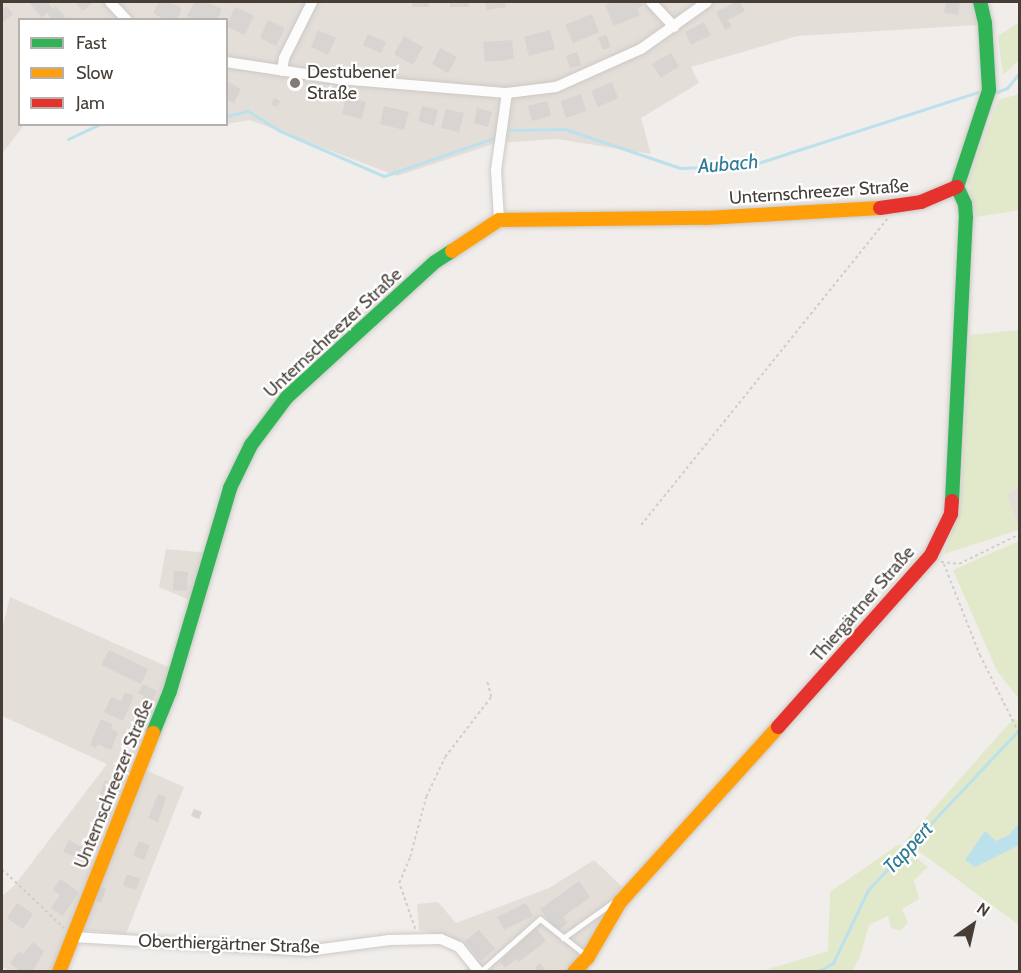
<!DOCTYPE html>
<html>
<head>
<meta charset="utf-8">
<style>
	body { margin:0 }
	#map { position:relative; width:1021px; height:973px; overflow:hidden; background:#f0edea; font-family:Cabin,sans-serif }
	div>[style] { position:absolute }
	.residential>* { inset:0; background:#e4ded8 }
	.green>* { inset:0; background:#e2e9cb }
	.water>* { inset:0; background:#bce1ec }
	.stream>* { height:3px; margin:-1.5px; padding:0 1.5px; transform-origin:1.5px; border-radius:1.5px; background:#bce1ec }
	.building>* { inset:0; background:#d8d4d1 }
	.path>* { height:1.5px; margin-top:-0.75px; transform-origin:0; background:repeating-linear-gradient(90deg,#d0cdca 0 3px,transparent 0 6px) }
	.roads { filter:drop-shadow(0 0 2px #ccc9c6) drop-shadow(0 0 2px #ccc9c6) }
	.lane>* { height:5px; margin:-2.5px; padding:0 2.5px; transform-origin:2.5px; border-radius:2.5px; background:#fdfcfc }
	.street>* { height:10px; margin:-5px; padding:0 5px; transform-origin:5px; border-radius:5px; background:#fdfcfc }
	.fast>* { height:14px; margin:-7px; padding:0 7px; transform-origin:7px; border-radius:7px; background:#30b455 }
	.slow>* { height:14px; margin:-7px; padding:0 7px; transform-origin:7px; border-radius:7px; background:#ff9f0a }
	.jam>* { height:14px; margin:-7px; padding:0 7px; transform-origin:7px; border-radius:7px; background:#e5322d }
	.dots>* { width:16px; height:16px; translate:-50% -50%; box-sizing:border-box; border:3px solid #fff; border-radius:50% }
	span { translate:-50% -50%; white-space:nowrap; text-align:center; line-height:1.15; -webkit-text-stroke:4.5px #fff; paint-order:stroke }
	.poi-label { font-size:18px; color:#463d37 }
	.left { translate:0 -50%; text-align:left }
	.street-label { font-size:18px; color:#463d37 }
	.water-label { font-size:20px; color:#2f7b96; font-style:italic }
	.frame { position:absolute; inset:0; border:3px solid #463d37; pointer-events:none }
	.legend { position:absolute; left:18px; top:18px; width:210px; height:108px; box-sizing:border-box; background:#fff; border:2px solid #b5b1af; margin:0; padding:8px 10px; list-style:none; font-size:18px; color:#463d37 }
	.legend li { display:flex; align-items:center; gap:12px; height:30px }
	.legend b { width:30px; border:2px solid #b5b1af }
	.north { position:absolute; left:943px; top:895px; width:60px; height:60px; -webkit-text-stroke:4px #fff; paint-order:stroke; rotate:34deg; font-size:16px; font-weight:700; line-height:24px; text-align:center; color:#463d37 }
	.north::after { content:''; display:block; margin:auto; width:21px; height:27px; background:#463d37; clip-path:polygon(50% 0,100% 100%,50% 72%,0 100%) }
</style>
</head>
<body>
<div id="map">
	<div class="residential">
		<div style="clip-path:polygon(2px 2px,974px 2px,978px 25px,797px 36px,691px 67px,699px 83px,641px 118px,651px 154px,557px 139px,496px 143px,397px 176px,250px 120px,227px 124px,226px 20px,20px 20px,20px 124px,24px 125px,2px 154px)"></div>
		<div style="clip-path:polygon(1019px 486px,1020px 530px,1019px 530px,1007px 494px)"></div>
		<div style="clip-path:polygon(166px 549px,208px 553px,194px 602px,159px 587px)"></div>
		<div style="clip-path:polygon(10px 597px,173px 669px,134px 765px,184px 787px,126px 934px,72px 929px,53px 971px,8px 971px,2px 966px,2px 896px,14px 886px,107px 764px,2px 716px,2px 629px)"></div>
		<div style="clip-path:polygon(594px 860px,634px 898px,581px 959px,591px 972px,461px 971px,469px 967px,444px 936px,419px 930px,417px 904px,438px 902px,456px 923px,549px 888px)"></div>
	</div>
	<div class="green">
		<div style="clip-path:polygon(1019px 22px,1019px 60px,1003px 75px,998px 36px)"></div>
		<div style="clip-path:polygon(1019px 94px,1019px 210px,976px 217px,968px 182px,998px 100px)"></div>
		<div style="clip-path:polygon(1019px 330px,1019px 486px,1007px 494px,1019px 530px,944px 554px,960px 509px,970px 335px)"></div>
		<div style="clip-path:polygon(1019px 541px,1019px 699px,997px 671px,953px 570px)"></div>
		<div style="clip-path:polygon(1014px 718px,1020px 724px,1019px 925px,905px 841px)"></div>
		<div style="clip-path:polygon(899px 844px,928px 867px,914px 880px,919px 899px,902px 909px,908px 923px,900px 931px,891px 928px,888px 916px,869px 925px,860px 957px,852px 971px,762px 971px,828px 951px,830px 892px)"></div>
	</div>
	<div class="water">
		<div style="clip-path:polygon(1019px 823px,1019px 845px,975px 867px,965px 860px,985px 831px,996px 841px,1009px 835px)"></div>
	</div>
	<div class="stream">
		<div style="left:997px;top:92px;width:11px;rotate:-22deg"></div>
		<div style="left:1007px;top:88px;width:21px;rotate:-51deg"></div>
		<div style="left:226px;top:116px;width:23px;rotate:-13deg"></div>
		<div style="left:248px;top:111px;width:36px;rotate:32deg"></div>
		<div style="left:278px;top:130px;width:116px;rotate:23.5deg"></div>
		<div style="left:384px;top:176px;width:116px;rotate:-19.1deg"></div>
		<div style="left:510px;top:130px;width:55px;rotate:-1deg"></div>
		<div style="left:565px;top:129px;width:121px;rotate:18.7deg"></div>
		<div style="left:680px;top:168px;width:72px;rotate:-2.4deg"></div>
		<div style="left:752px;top:165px;width:237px;rotate:-17.9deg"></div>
		<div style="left:68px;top:139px;width:35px;rotate:-25deg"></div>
		<div style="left:817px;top:972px;width:18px;rotate:-29deg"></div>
		<div style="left:833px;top:963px;width:81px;rotate:-64.4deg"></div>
		<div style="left:868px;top:890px;width:216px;rotate:-46.7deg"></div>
	</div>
	<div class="building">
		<div style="clip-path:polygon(29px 2px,47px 2px,53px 9px,56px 6px,67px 20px,53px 20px,47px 13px,42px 18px)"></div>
		<div style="clip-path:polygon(75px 2px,94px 2px,83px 11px)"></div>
		<div style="clip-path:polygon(159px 2px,169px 2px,182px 8px,177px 20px,165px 20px,153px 13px)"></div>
		<div style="clip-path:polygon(195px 2px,206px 2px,222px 9px,217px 20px,194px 20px,187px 16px)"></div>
		<div style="clip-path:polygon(412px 2px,429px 2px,429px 7px,412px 7px)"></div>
		<div style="clip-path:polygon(450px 2px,469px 2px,469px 7px,450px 7px)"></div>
		<div style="clip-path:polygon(485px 2px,505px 2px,506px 7px,487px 10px)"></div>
		<div style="clip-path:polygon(613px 2px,641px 2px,643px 6px,637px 8px,640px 15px,614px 26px,605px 5px)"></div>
		<div style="clip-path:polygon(736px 2px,740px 2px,745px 11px,728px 20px,732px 26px,725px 30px,716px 12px)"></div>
		<div style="clip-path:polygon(946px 2px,960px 2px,958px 15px,944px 13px)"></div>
		<div style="clip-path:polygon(7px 6px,13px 14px,2px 23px,2px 10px)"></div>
		<div style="clip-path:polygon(235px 7px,254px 16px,245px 35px,226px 26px)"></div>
		<div style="clip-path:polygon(592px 14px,599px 32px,573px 43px,565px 25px)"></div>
		<div style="clip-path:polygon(268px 20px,285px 28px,276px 46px,260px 38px)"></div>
		<div style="clip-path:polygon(704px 22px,711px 35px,691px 45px,685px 32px)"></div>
		<div style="clip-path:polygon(318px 30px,336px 38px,328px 55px,311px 47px)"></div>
		<div style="clip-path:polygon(550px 30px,555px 49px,529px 56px,524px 37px)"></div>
		<div style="clip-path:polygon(368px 34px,386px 42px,381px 53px,363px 45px)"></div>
		<div style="clip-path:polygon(606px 35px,611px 47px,603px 50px,598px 38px)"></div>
		<div style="clip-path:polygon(404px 36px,423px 47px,413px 65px,394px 54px)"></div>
		<div style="clip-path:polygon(512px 40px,514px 59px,485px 62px,483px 42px)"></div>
		<div style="clip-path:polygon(440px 48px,457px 57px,448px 73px,432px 64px)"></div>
		<div style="clip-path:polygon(577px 52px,581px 65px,570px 68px,566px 56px)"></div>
		<div style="clip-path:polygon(671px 53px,679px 66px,661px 78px,652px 64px)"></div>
		<div style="clip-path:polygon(226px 81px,241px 89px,234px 103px,226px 99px)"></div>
		<div style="clip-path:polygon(612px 82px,618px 98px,598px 107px,591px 91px)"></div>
		<div style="clip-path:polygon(581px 94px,586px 111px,566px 118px,561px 101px)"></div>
		<div style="clip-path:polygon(346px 97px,366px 102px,362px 119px,342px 114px)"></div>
		<div style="clip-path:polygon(274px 98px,280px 101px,277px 107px,271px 104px)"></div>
		<div style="clip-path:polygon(547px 101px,551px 116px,532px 121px,528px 106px)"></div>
		<div style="clip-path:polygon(384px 106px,409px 112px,404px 130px,380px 124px)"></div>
		<div style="clip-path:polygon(422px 106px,438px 110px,434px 126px,418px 121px)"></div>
		<div style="clip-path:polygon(477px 108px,492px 112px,488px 127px,474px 123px)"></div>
		<div style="clip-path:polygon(446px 109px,464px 113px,459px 132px,441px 128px)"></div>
		<div style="clip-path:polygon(174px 571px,188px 572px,187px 591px,173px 590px)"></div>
		<div style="clip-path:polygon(109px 650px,148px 669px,141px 684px,101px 665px)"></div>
		<div style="clip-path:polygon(143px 684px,157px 691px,151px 704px,142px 700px,144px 696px,138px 693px)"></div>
		<div style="clip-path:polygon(125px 692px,134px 696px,123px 721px,104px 712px,111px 697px,121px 701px)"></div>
		<div style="clip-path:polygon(101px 719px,113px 724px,111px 729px,118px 732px,111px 750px,98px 744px,96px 748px,90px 745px)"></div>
		<div style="clip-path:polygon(105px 780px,117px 784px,111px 798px,100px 794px)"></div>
		<div style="clip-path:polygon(158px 794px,166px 797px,158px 822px,148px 818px)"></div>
		<div style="clip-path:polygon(194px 809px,202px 812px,199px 819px,191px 816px)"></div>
		<div style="clip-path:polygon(69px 840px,82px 847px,78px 858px,63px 852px)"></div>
		<div style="clip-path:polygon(139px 841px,150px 846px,144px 860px,133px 855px)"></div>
		<div style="clip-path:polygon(127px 874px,140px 879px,136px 890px,123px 885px)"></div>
		<div style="clip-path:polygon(60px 879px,79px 892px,63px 916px,51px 908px,60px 895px,53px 890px)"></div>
		<div style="clip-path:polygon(579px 881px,590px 897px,563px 917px,568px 923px,557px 931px,540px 909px)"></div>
		<div style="clip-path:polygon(98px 886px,106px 889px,101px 903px,93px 900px)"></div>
		<div style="clip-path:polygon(17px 903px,33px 914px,23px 929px,7px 918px)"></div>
		<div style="clip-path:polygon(526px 903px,533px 916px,504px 930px,497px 917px)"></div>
		<div style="clip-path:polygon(536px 928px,546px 941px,519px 962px,516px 959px,505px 968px,500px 962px)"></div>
		<div style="clip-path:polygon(479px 930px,495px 949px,481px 961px,465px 941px)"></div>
		<div style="clip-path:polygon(33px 942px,44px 951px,32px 972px,21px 972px,10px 963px,19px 951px,23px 954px)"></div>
		<div style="clip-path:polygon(540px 963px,545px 969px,543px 972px,538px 972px,535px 967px)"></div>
	</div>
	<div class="path">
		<div style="left:641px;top:525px;width:393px;rotate:-51.2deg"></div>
		<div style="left:941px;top:562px;width:18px;rotate:6deg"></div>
		<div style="left:959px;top:564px;width:68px;rotate:-26.2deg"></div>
		<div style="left:944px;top:564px;width:98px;rotate:68.4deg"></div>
		<div style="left:980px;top:655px;width:89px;rotate:63.4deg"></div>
		<div style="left:2px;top:869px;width:86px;rotate:43.6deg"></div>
		<div style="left:415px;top:929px;width:49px;rotate:-109.2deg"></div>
		<div style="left:399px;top:883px;width:28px;rotate:-67deg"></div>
		<div style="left:410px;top:857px;width:62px;rotate:-75.1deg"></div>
		<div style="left:426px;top:797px;width:44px;rotate:-64.6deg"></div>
		<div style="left:445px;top:757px;width:76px;rotate:-52.5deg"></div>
		<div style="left:491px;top:697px;width:16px;rotate:-104deg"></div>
	</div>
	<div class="roads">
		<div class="lane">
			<div style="left:563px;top:938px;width:65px;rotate:-35.6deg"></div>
			<div style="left:480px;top:972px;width:80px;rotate:-41.5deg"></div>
			<div style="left:540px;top:919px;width:60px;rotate:38.2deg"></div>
		</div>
		<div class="street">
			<div style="left:110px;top:2px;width:25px;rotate:47deg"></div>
			<div style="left:651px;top:2px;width:34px;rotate:47deg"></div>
			<div style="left:226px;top:62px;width:114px;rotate:8.6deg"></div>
			<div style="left:339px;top:79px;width:169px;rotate:4.8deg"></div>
			<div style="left:507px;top:93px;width:49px;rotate:-7deg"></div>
			<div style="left:556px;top:87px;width:93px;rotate:-24.1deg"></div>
			<div style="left:641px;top:49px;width:81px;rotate:-35.5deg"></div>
			<div style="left:282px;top:71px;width:13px;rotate:-81deg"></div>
			<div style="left:284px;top:58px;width:63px;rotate:-63.4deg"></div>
			<div style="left:499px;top:220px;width:50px;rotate:-93.4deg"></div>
			<div style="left:496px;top:170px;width:78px;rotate:-81.9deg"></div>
			<div style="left:73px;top:937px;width:234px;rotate:3.4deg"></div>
			<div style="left:307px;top:951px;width:83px;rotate:-7.6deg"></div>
			<div style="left:389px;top:940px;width:52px;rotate:-1.1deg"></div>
			<div style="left:441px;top:939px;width:20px;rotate:24deg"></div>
			<div style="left:459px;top:947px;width:32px;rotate:51deg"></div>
		</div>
		<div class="fast">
			<div style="left:952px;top:501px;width:283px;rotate:-87.2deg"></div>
			<div style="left:966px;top:218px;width:14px;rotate:-94deg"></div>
			<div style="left:965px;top:204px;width:19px;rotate:-115deg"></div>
			<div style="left:957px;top:187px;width:102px;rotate:-71.7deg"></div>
			<div style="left:989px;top:90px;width:67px;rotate:-93.4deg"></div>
			<div style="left:985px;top:23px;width:22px;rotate:-103deg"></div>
			<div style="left:153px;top:733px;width:45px;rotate:-68deg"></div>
			<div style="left:170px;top:691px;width:212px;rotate:-73.5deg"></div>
			<div style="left:230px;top:488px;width:48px;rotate:-64deg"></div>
			<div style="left:251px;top:445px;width:60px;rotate:-53.1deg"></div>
			<div style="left:287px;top:397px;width:200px;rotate:-42.4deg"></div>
			<div style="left:435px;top:262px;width:20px;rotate:-33deg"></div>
		</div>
		<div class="slow">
			<div style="left:452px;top:251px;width:56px;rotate:-33.4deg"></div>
			<div style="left:499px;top:220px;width:207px;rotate:-0.6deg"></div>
			<div style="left:706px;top:218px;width:174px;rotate:-3.3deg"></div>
			<div style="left:59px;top:972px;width:257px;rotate:-68.5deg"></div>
			<div style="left:574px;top:972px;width:21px;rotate:-47deg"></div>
			<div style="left:588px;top:957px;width:64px;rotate:-59.8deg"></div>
			<div style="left:620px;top:902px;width:236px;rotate:-47.9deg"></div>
		</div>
		<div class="jam">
			<div style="left:880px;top:208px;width:41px;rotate:-8.3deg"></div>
			<div style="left:921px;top:202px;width:39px;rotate:-23deg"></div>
			<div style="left:778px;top:727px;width:230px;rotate:-48.3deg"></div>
			<div style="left:931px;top:555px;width:46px;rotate:-64deg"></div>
			<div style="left:951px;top:514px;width:13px;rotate:-86deg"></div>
		</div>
	</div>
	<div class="dots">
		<div style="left:295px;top:83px;background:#827b76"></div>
	</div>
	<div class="poi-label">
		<span class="left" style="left:307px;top:83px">Destubener<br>Straße</span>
	</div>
	<div class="street-label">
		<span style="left:819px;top:192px;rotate:-4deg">Unternschreezer Straße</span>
		<span style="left:333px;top:333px;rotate:-43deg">Unternschreezer Straße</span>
		<span style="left:863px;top:604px;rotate:-49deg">Thiergärtner Straße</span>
		<span style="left:114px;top:784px;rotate:-68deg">Unternschreezer Straße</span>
		<span style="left:229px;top:944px;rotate:2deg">Oberthiergärtner Straße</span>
	</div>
	<div class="water-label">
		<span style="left:728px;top:164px;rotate:-5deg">Aubach</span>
		<span style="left:908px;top:848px;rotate:-47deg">Tappert</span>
	</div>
	<div class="frame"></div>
	<ul class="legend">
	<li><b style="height:8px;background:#30b455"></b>Fast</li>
	<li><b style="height:8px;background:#ff9f0a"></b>Slow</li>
	<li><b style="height:8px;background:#e5322d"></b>Jam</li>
	</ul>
	<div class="north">N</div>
</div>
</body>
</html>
